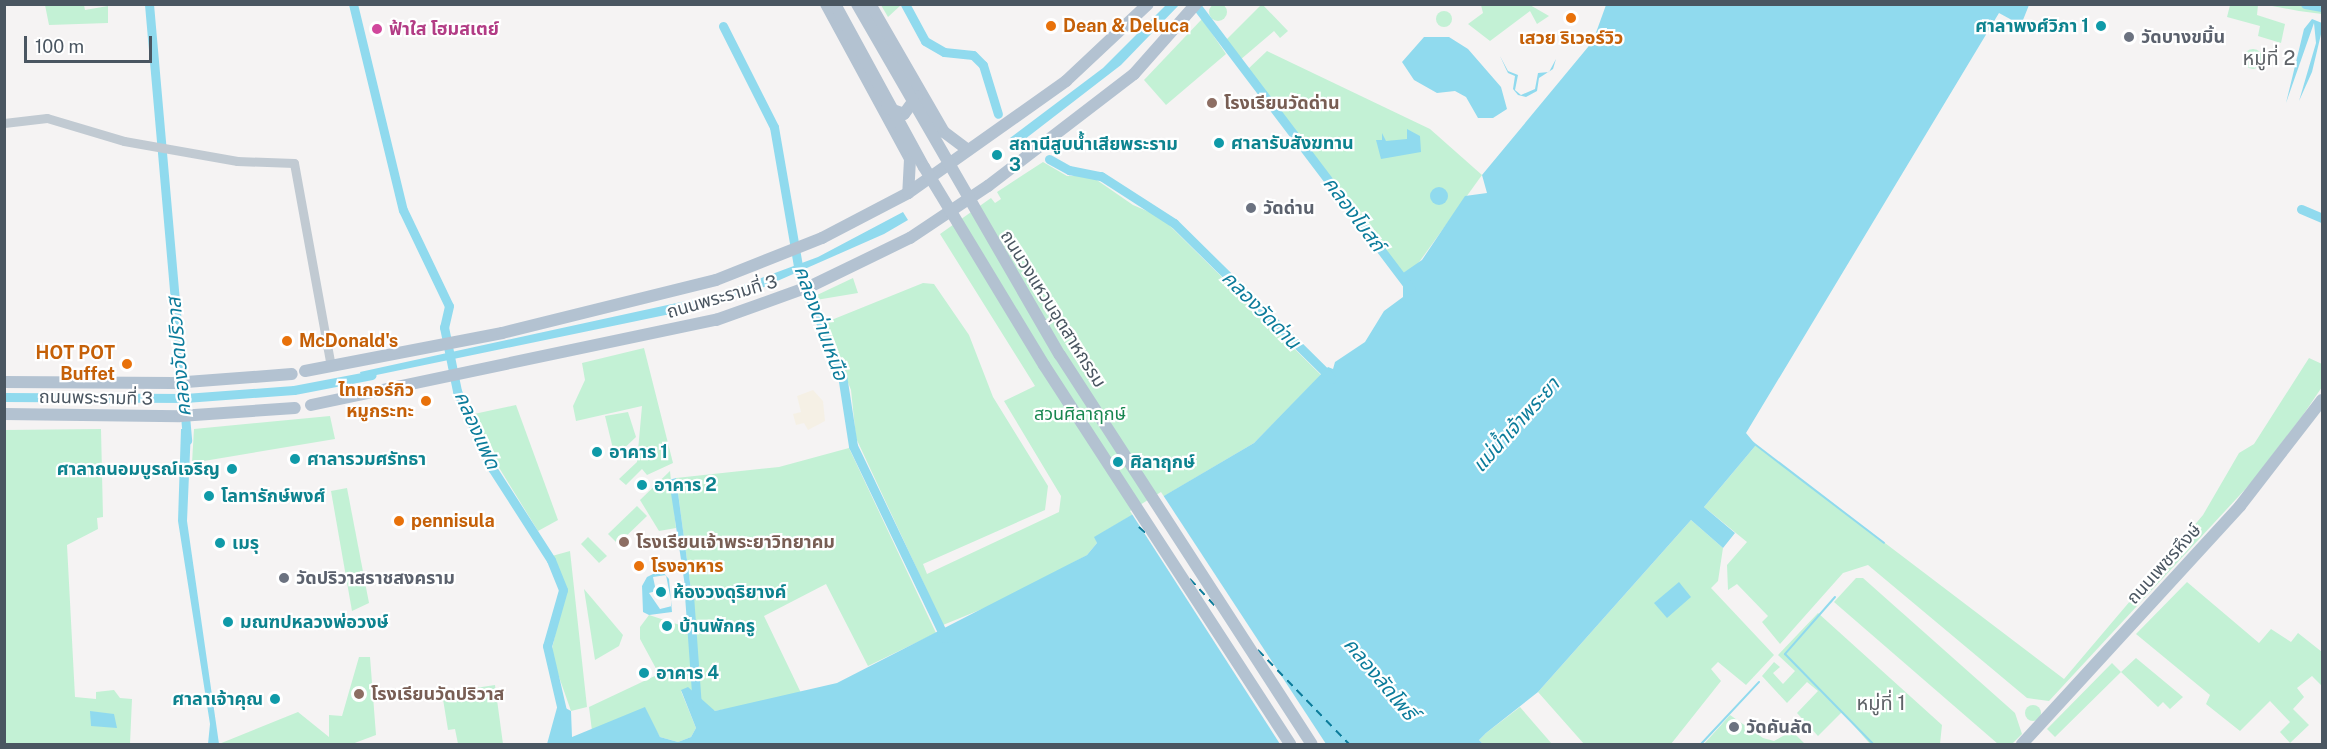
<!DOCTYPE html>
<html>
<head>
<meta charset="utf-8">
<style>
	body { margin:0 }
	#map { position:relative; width:2327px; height:749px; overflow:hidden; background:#f5f3f3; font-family:"Public Sans","Noto Sans Thai",sans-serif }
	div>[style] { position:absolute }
	.green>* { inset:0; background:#c3f1d5 }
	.round { border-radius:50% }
	.sand>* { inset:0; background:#f5f0e5 }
	.water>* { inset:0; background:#90daee }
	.pier>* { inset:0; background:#f5f3f3 }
	.stream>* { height:2px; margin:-1px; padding:0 1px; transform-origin:1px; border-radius:1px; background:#90daee }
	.canal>* { height:9px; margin:-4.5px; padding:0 4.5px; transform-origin:4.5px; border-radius:4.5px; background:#90daee }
	.ferry>* { height:1.5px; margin-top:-0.75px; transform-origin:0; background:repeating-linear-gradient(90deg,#0c7c9b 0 8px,transparent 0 14px) }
	.minor>* { height:9px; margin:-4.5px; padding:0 4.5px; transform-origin:4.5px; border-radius:4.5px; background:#c1cad2 }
	.major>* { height:12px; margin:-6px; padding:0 6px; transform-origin:6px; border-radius:6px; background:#b3c2d1 }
	.major-bridge>* { height:12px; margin:-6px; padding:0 6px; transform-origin:6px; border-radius:6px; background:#b3c2d1 }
	.dots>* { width:16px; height:16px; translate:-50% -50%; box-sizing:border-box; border:3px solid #fff; border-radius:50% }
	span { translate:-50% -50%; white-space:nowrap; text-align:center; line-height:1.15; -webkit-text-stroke:4.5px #fff; paint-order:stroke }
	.food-label { font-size:18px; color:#c56008; font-weight:700 }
	.left { translate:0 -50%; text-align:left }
	.right { translate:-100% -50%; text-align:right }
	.culture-label { font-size:18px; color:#0d838f; font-weight:700 }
	.hotel-label { font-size:18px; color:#b23c85; font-weight:700 }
	.worship-label { font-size:18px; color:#5b616d; font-weight:700 }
	.education-label { font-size:18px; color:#785e54; font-weight:700 }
	.street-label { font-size:18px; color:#4a5661 }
	.park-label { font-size:18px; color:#17864f }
	.neighbourhood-label { font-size:20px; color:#5f6368 }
	.water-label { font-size:20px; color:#0c7c9b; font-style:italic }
	.frame { position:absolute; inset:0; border:6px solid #4a5661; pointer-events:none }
	.scale { position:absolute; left:24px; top:36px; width:128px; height:27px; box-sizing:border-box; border:3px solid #4a5661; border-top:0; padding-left:8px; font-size:18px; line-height:21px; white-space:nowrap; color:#4a5661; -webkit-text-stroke:4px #fff; paint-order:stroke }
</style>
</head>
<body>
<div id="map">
	<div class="green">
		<div class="round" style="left:1209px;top:3px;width:18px;height:18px"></div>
		<div style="clip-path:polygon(1262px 4px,1288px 31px,1280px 38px,1274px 31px,1240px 60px,1226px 40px)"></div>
		<div style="clip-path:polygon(45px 5px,84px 5px,85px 10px,108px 6px,108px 23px,49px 25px)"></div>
		<div style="clip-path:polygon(881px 5px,901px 5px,888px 17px)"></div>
		<div style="clip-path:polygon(1481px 5px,1530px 5px,1549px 16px,1537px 24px,1530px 11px,1490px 41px,1468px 24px,1483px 13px)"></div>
		<div style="clip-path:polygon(2230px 5px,2258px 5px,2257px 15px,2285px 24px,2281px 43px,2258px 36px,2260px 26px,2227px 17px)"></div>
		<div style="clip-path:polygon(2267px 5px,2322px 5px,2322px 14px,2299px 11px)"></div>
		<div class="round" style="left:1436px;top:11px;width:16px;height:16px"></div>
		<div style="clip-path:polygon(1202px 19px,1226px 54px,1166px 105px,1144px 80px)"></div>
		<div class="round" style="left:2243px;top:49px;width:20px;height:20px"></div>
		<div style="clip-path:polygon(1267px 51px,1430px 129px,1482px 175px,1417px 265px,1403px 273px,1247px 70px)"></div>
		<div style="clip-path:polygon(1043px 162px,1067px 176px,1091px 176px,1133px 205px,1161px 217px,1321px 375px,1254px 443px,1095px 537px,1097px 543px,1087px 555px,1009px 598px,943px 625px,856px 438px,851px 390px,824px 323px,923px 283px,934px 284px,969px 335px,993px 397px,1048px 486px,1045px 510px,923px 564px,927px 574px,1059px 512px,1061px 496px,1004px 401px,1035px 386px,940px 234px,991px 198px,995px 203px,1001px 199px,997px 192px)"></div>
		<div style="clip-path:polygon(853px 278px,858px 293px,816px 300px,815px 296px)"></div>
		<div style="clip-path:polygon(644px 348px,673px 463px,647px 475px,642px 469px,626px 485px,619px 479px,637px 462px,642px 406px,576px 421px,573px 406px,585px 380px,582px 363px)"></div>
		<div style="clip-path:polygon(2309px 358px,2322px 364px,2322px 387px,2303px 415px,2251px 483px,2049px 701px,2027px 698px,1868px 565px,1843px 573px,1780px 644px,1762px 622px,1768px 616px,1737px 584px,1728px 590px,1727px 565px,1747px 542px,1704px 507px,1756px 445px,2064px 679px,2203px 515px,2239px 453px,2254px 444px)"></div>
		<div style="clip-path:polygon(516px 405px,558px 520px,538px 531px,487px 448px,474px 414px)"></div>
		<div style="clip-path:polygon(628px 412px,636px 437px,615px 457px,605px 416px)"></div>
		<div style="clip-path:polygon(330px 416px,335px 439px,192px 463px,194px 429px)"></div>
		<div style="clip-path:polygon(101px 429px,103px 517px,97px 518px,98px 529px,67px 545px,75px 697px,96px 699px,96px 692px,114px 690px,120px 698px,132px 699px,130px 744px,5px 744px,4px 430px)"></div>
		<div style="clip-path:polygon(849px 448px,936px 633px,868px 666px,826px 584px,764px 616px,802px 695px,715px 711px,681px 691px,696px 728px,691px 737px,678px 742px,660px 737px,644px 710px,592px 731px,589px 707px,659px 674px,640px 639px,640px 627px,649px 615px,686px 627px,691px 590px,676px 478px,779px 467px)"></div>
		<div style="clip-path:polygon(670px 471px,676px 528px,659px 531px,640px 500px)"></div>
		<div style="clip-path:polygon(347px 488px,369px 603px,352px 611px,331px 491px)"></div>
		<div style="clip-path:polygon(637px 506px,647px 516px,618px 544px,608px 534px)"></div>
		<div style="clip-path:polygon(1691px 520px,1723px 548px,1718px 581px,1711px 588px,1774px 655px,1746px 685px,1718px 662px,1711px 669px,1721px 681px,1671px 744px,1584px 744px,1538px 692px)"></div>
		<div style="clip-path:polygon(588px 537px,607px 556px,599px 563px,581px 544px)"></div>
		<div style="clip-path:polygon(570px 551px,587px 707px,571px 711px,551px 654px,565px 588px,552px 556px)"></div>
		<div style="clip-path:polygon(1856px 578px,1863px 578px,2015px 713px,2022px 734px,2012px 744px,1998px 744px,1834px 602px)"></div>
		<div style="clip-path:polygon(2187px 582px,2259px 643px,2271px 629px,2291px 642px,2298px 633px,2322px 652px,2322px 686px,2312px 676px,2297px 688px,2304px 697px,2293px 709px,2309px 725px,2290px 743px,2280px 732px,2290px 722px,2270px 701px,2240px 731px,2206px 704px,2210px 695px,2136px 634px)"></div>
		<div style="clip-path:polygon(584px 589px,623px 635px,619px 646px,595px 660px)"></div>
		<div style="clip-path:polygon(1818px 613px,1942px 725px,1940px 744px,1870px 744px,1842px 712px,1818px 736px,1797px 713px,1818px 691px,1807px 682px,1787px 703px,1762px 676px,1774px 662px,1780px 667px,1773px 673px,1783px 684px,1795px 671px,1778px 655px)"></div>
		<div style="clip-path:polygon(359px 657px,370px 657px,376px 735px,352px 744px,219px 744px,298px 712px,329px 737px,329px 715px,342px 716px)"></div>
		<div style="clip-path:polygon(2136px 658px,2183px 697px,2170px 709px,2163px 702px,2158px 707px,2121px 672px,2055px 737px,2047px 729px,2112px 663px,2121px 672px)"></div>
		<div style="clip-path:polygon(495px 685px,503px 744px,458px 744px,455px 729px,448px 730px,442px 693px)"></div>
		<div class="round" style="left:2025px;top:705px;width:16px;height:16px"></div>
		<div style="clip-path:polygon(1520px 707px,1552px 744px,1483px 744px,1479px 740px,1486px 733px)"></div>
		<div style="clip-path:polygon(1730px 715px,1763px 738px,1774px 741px,1792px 731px,1805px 744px,1704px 744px)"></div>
	</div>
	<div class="sand">
		<div style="clip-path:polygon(813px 390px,823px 401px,825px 421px,808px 430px,804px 423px,796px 425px,793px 414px,801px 412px,797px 396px)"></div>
	</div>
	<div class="water">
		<div style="clip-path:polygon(1166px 5px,1179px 5px,1121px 65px,1016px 146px,1010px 138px,1103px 68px)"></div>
		<div style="clip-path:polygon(1606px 5px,2029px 5px,2021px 25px,1999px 13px,1746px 433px,1756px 445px,1704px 507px,1735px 533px,1723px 548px,1691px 520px,1538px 692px,1486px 733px,1479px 740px,1483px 744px,540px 744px,547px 744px,558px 704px,571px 711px,572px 737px,645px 707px,660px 737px,678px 742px,691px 737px,696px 728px,681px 690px,688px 687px,715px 711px,837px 683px,1087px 555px,1097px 543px,1094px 537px,1254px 443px,1328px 367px,1333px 369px,1335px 362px,1365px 342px,1384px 311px,1403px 297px,1403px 273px,1422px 260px,1465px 196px,1487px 193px,1482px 175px,1593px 41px)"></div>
		<div style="clip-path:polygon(2312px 19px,2322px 23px,2322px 30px,2312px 72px,2299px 101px,2316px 43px,2314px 23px,2286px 103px,2304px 29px)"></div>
		<div style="clip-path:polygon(1424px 37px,1449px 37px,1468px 49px,1501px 87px,1507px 109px,1493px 118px,1478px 118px,1466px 97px,1455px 91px,1437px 93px,1414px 80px,1402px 62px)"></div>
		<div style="clip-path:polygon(1500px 56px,1508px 71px,1518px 75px,1515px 90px,1521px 95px,1535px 89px,1538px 73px,1549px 72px,1556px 59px,1553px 69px,1539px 78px,1537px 91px,1526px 97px,1518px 95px,1513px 89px,1515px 76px,1508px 73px,1506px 69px)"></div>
		<div style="clip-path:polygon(1407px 129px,1420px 136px,1421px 152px,1381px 159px,1376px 140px,1382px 140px,1382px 133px,1386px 141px,1407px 139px)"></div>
		<div class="round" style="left:1430px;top:187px;width:18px;height:18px"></div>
		<div style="clip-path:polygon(903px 212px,908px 220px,884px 234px,757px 290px,680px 312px,362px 378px,360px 372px,718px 294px,818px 257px)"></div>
		<div style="clip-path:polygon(181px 429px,191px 429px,187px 521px,219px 744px,208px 744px,210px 724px,178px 521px)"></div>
		<div style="clip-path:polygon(676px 478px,691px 590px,692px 606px,688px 606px,669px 480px)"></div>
		<div style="clip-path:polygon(evenodd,661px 570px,669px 579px,672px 612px,649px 615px,643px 612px,642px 586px,647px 577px,661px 570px,666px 575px,672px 606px,660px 609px,649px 593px,656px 591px,653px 577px,666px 575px)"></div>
		<div style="clip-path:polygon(1679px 582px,1691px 597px,1667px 618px,1654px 603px)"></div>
		<div style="clip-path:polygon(90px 711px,114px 714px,117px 728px,91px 726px)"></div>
	</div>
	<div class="pier">
		<div style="clip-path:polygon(963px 167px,971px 181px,940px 203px,932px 189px)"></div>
		<div style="clip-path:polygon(1161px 492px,1326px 744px,1280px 744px,1130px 511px)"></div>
	</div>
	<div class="stream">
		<div style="left:1752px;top:442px;width:166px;rotate:37.4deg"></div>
		<div style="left:1835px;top:597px;width:76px;rotate:131.3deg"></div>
		<div style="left:1785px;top:654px;width:126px;rotate:45.6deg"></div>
		<div style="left:1701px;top:744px;width:85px;rotate:-46.9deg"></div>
	</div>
	<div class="canal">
		<div style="left:149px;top:4px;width:438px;rotate:85deg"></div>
		<div style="left:353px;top:4px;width:212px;rotate:76.4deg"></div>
		<div style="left:403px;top:210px;width:106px;rotate:64.4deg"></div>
		<div style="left:449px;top:306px;width:22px;rotate:103deg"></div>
		<div style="left:444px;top:327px;width:65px;rotate:78.5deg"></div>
		<div style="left:457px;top:391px;width:85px;rotate:65.6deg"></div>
		<div style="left:492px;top:468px;width:109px;rotate:57.3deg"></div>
		<div style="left:551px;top:560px;width:32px;rotate:68deg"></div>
		<div style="left:563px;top:590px;width:58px;rotate:105.9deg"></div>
		<div style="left:547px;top:646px;width:71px;rotate:76.9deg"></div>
		<div style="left:905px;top:4px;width:42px;rotate:61.6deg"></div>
		<div style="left:925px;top:41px;width:22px;rotate:30deg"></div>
		<div style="left:944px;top:52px;width:29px;rotate:6deg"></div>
		<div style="left:973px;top:55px;width:14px;rotate:45deg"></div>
		<div style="left:983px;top:65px;width:51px;rotate:73deg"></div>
		<div style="left:1195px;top:4px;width:358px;rotate:52.9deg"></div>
		<div style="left:2305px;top:4px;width:17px;rotate:10deg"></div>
		<div style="left:723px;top:26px;width:113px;rotate:63.2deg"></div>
		<div style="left:774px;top:127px;width:146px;rotate:80.2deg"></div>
		<div style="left:799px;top:271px;width:113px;rotate:67.5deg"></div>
		<div style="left:842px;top:375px;width:72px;rotate:81.2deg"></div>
		<div style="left:853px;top:446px;width:213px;rotate:64.4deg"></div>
		<div style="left:1049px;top:159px;width:23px;rotate:29deg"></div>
		<div style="left:1069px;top:170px;width:33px;rotate:11deg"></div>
		<div style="left:1101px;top:176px;width:87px;rotate:32.8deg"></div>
		<div style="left:1174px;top:223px;width:222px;rotate:44.6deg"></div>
		<div style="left:2301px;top:209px;width:23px;rotate:23deg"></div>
		<div style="left:4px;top:397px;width:181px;rotate:0.3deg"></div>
		<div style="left:185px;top:398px;width:109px;rotate:-4.2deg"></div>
		<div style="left:294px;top:390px;width:79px;rotate:-10.9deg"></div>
		<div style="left:689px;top:595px;width:111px;rotate:85.9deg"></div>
	</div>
	<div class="ferry">
		<div style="left:1139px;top:527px;width:11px;rotate:41deg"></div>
		<div style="left:1190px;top:579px;width:37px;rotate:47deg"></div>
		<div style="left:1258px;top:650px;width:131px;rotate:45.9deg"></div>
	</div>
	<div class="minor">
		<div style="left:4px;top:123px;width:43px;rotate:-6.6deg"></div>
		<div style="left:47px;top:118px;width:80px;rotate:16.6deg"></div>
		<div style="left:124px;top:141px;width:115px;rotate:10deg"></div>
		<div style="left:237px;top:161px;width:57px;rotate:2deg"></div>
		<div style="left:294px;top:163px;width:206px;rotate:79.7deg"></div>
	</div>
	<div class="major">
		<div style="left:826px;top:4px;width:176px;rotate:61.5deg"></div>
		<div style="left:910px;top:159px;width:34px;rotate:93deg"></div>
		<div style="left:870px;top:4px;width:148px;rotate:60deg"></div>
		<div style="left:944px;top:132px;width:30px;rotate:37deg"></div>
		<div style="left:887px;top:108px;width:18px;rotate:19deg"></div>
		<div style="left:904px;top:114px;width:22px;rotate:-54deg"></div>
		<div style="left:1060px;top:355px;width:463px;rotate:57.1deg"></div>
		<div style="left:1044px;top:365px;width:452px;rotate:57deg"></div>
		<div style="left:305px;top:371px;width:201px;rotate:-10.9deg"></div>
		<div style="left:502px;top:333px;width:220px;rotate:-13.9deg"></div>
		<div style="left:716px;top:280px;width:114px;rotate:-21.6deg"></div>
		<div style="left:822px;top:238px;width:97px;rotate:-27.6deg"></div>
		<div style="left:908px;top:193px;width:194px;rotate:-35.3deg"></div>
		<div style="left:1066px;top:81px;width:112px;rotate:-43.2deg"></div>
		<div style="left:4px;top:382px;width:169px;rotate:0.3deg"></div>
		<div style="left:173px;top:383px;width:119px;rotate:-4.3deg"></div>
		<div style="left:311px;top:405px;width:414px;rotate:-11.9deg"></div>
		<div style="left:716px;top:320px;width:101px;rotate:-19.7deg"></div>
		<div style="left:811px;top:286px;width:110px;rotate:-25.9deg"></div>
		<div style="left:910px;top:238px;width:94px;rotate:-33.7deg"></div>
		<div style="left:988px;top:186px;width:184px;rotate:-37.5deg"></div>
		<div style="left:1134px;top:74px;width:94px;rotate:-48.5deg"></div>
		<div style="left:4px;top:414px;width:176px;rotate:0.7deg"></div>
		<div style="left:180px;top:416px;width:115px;rotate:-4deg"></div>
		<div style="left:2022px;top:744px;width:323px;rotate:-47.5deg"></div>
		<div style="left:2240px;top:506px;width:134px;rotate:-52.3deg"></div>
	</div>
	<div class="major-bridge">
		<div style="left:835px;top:4px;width:186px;rotate:61.4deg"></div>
		<div style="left:924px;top:167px;width:232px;rotate:58.8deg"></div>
		<div style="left:857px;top:4px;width:405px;rotate:60deg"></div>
	</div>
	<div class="dots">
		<div style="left:1571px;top:18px;background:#e8710a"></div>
		<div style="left:1051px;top:26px;background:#e8710a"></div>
		<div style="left:2101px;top:26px;background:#0f9aa8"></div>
		<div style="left:377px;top:29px;background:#d1479c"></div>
		<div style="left:2129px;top:37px;background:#6b7280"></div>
		<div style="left:1212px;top:103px;background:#8d6e63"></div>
		<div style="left:1219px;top:143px;background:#0f9aa8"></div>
		<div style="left:997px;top:155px;background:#0f9aa8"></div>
		<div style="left:1251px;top:208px;background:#6b7280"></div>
		<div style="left:287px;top:341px;background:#e8710a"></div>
		<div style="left:127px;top:364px;background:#e8710a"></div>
		<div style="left:426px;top:401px;background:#e8710a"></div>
		<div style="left:597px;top:452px;background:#0f9aa8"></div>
		<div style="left:295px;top:459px;background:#0f9aa8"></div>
		<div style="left:1118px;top:462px;background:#0f9aa8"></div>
		<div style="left:232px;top:469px;background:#0f9aa8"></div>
		<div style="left:642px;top:485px;background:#0f9aa8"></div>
		<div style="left:209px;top:496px;background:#0f9aa8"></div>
		<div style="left:399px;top:521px;background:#e8710a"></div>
		<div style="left:624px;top:542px;background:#8d6e63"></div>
		<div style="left:220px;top:543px;background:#0f9aa8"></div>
		<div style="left:639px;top:566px;background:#e8710a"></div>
		<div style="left:284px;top:578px;background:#6b7280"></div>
		<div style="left:661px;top:592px;background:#0f9aa8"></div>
		<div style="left:228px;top:622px;background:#0f9aa8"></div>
		<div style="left:667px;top:626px;background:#0f9aa8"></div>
		<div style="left:644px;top:673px;background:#0f9aa8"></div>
		<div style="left:359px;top:694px;background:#8d6e63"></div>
		<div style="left:275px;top:699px;background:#0f9aa8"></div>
		<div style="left:1734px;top:727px;background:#6b7280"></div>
	</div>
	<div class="food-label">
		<span class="left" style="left:1063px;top:26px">Dean &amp; Deluca</span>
		<span style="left:1571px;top:38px">เสวย ริเวอร์วิว</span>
		<span class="left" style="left:299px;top:341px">McDonald's</span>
		<span class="right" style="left:115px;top:364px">HOT POT<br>Buffet</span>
		<span class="right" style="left:414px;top:401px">ไทเกอร์กิว<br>หมูกระทะ</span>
		<span class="left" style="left:411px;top:521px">pennisula</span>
		<span class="left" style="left:651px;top:566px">โรงอาหาร</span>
	</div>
	<div class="culture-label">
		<span class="right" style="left:2089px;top:26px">ศาลาพงศ์วิภา 1</span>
		<span class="left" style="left:1231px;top:143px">ศาลารับสังฆทาน</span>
		<span class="left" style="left:1009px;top:155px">สถานีสูบน้ำเสียพระราม<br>3</span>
		<span class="left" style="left:609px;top:452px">อาคาร 1</span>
		<span class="left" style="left:307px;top:459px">ศาลารวมศรัทธา</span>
		<span class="left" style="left:1130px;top:462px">ศิลาฤกษ์</span>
		<span class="right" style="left:220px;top:469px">ศาลาถนอมบูรณ์เจริญ</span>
		<span class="left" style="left:654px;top:485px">อาคาร 2</span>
		<span class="left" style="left:221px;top:496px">โลทารักษ์พงศ์</span>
		<span class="left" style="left:232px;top:543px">เมรุ</span>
		<span class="left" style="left:673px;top:592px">ห้องวงดุริยางค์</span>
		<span class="left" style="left:240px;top:622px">มณฑปหลวงพ่อวงษ์</span>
		<span class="left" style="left:679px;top:626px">บ้านพักครู</span>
		<span class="left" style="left:656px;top:673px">อาคาร 4</span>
		<span class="right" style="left:263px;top:699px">ศาลาเจ้าคุณ</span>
	</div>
	<div class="hotel-label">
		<span class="left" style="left:389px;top:29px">ฟ้าใส โฮมสเตย์</span>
	</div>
	<div class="worship-label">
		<span class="left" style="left:2141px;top:37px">วัดบางขมิ้น</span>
		<span class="left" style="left:1263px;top:208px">วัดด่าน</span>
		<span class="left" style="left:296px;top:578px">วัดปริวาสราชสงคราม</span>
		<span class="left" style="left:1746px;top:727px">วัดคันลัด</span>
	</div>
	<div class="education-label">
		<span class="left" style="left:1224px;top:103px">โรงเรียนวัดด่าน</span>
		<span class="left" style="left:636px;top:542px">โรงเรียนเจ้าพระยาวิทยาคม</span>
		<span class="left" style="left:371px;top:694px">โรงเรียนวัดปริวาส</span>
	</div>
	<div class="street-label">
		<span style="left:722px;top:297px;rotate:-16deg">ถนนพระรามที่ 3</span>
		<span style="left:1053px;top:309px;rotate:58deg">ถนนวงแหวนอุตสาหกรรม</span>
		<span style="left:96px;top:398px;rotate:1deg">ถนนพระรามที่ 3</span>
		<span style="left:2164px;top:564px;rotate:-48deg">ถนนเพชรหึงษ์</span>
	</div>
	<div class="park-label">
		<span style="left:1080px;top:414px">สวนศิลาฤกษ์</span>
	</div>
	<div class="neighbourhood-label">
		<span style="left:2269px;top:58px">หมู่ที่ 2</span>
		<span style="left:1881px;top:703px">หมู่ที่ 1</span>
	</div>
	<div class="water-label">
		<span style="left:1354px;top:214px;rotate:53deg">คลองโบสถ์</span>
		<span style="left:1261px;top:310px;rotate:45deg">คลองวัดด่าน</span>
		<span style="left:821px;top:323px;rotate:70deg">คลองด่านเหนือ</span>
		<span style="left:179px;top:357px;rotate:-95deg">คลองวัดปริวาส</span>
		<span style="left:1516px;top:425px;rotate:-48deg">แม่น้ำเจ้าพระยา</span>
		<span style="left:477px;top:430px;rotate:66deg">คลองแฟด</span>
		<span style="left:1380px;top:679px;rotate:50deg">คลองลัดโพธิ์</span>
	</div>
	<div class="frame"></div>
	<div class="scale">100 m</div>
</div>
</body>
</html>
